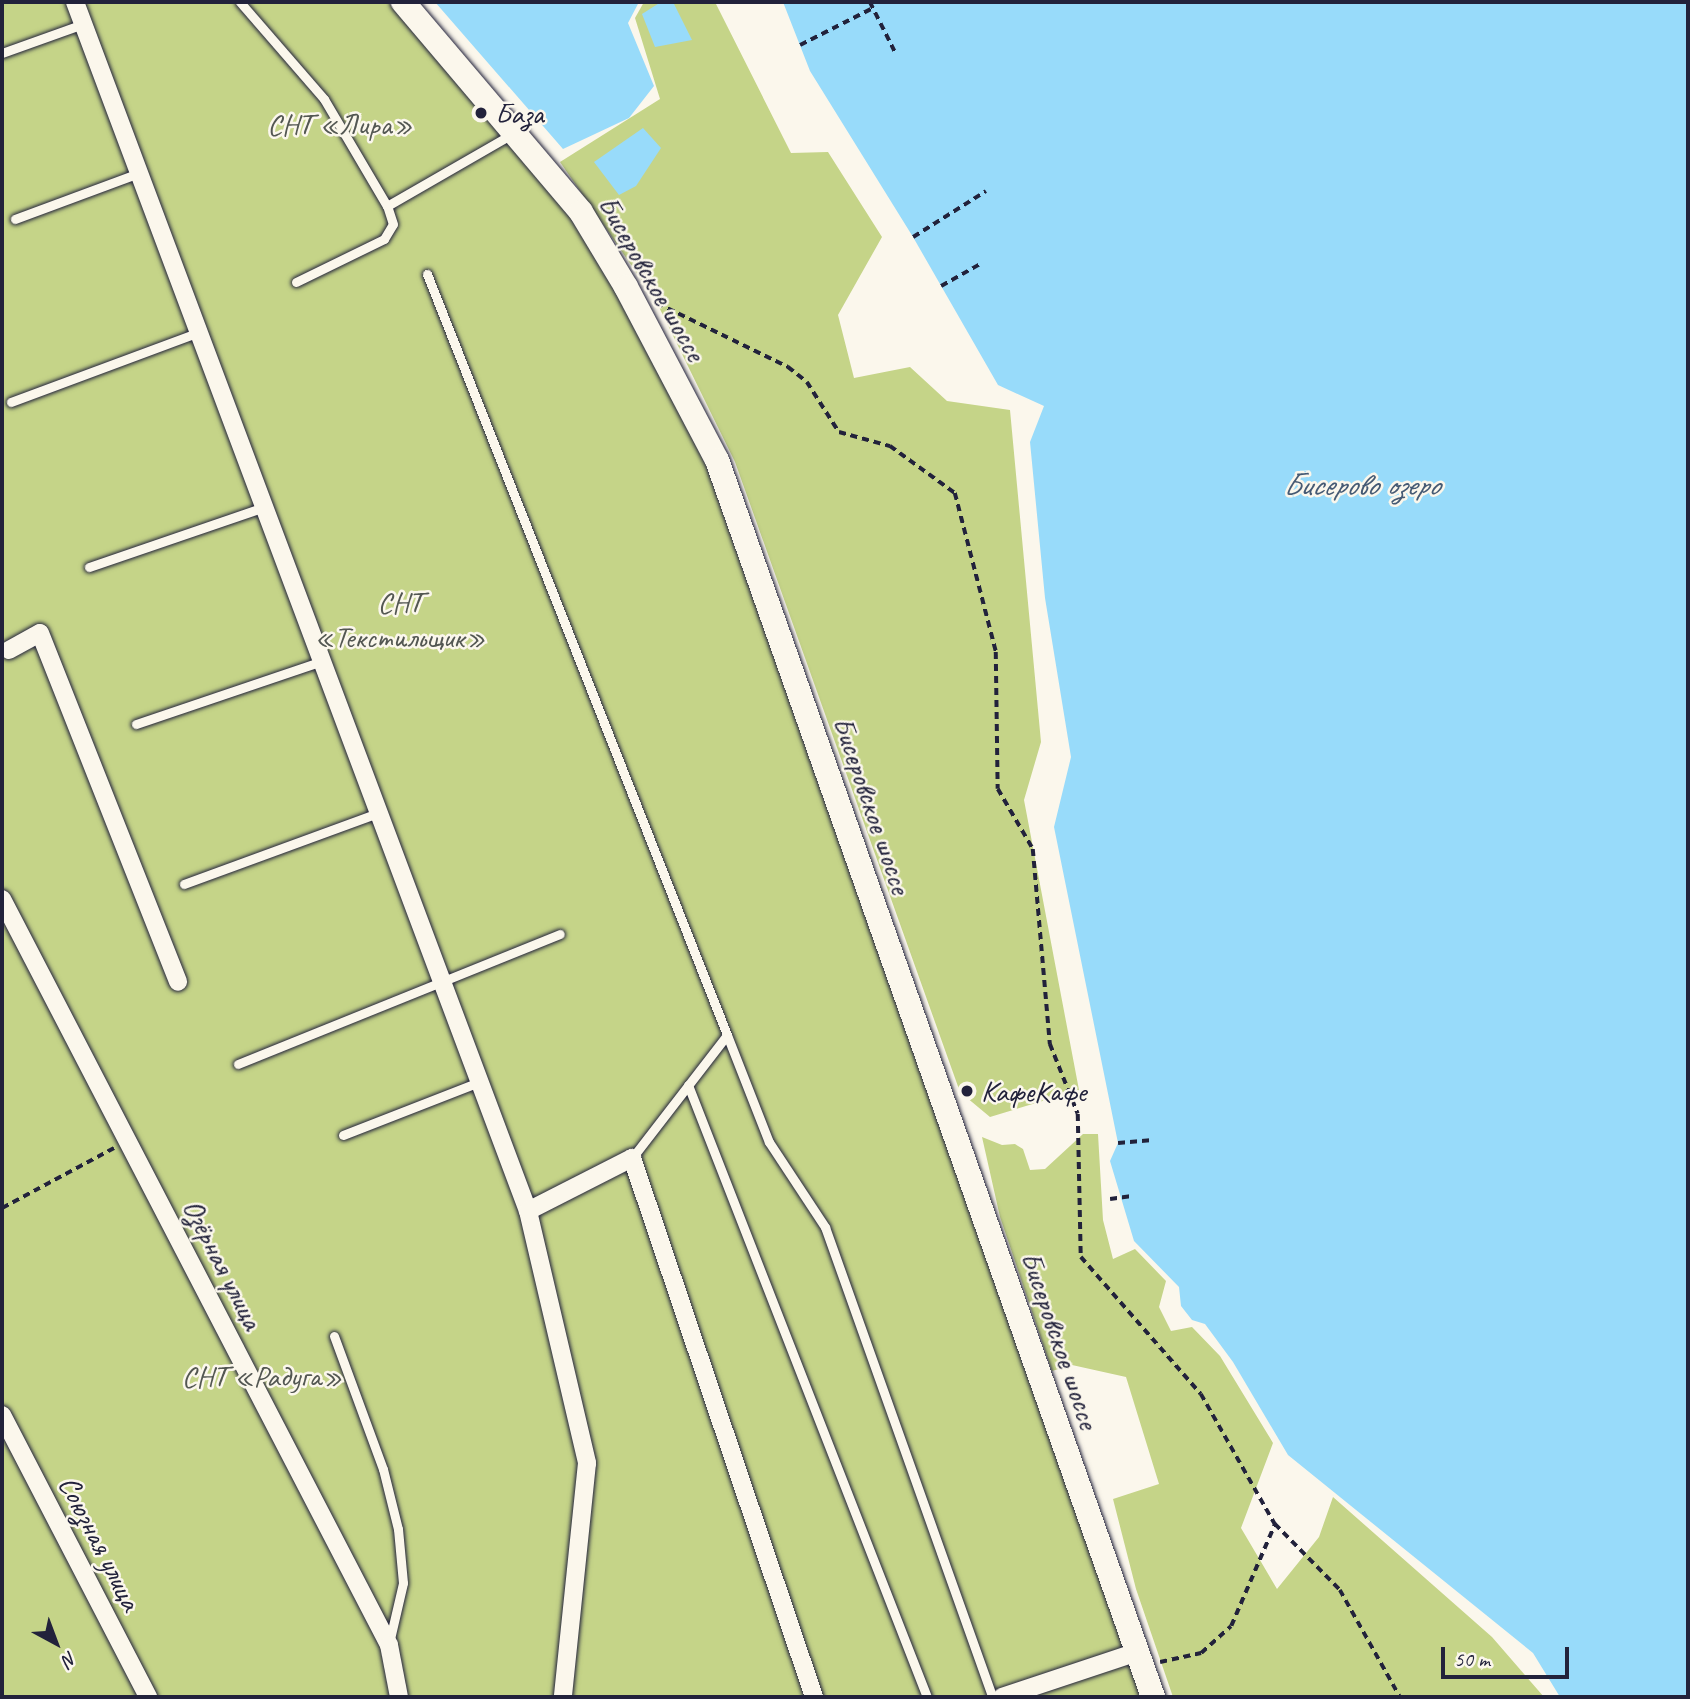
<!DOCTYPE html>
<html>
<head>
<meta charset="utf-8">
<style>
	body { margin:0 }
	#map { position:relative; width:1690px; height:1699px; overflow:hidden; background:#fbf7ec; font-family:Caveat,sans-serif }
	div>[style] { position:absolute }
	.green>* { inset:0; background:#c5d488 }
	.water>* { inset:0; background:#98dbfa }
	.path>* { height:3.5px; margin-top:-1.75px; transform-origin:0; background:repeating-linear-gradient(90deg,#22223b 0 7px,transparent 0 12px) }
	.roads { filter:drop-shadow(0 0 2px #22223b) drop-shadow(0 0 2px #22223b) }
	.service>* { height:9px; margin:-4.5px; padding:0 4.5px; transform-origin:4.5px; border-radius:4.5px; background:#fbf7ec }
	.minor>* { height:18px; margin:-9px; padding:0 9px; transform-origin:9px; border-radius:9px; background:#fbf7ec }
	.secondary>* { height:24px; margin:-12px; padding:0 12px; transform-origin:12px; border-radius:12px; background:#fbf7ec }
	.dots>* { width:19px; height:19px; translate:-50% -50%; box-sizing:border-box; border:4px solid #fbf7ec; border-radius:50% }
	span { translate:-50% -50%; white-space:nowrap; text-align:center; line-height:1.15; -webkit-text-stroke:5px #fbf7ec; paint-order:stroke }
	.poi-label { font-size:30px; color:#22223b }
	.left { translate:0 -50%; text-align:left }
	.park-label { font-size:30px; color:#535752 }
	.street-label { font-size:30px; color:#22223b }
	.water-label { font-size:32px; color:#455a74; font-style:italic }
	.frame { position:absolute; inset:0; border:4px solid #22223b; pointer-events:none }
	.north { position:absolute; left:21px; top:1608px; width:70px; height:70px; -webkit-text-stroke:5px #fbf7ec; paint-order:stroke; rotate:139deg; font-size:19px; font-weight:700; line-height:28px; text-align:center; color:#22223b }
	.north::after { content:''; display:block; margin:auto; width:24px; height:32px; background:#22223b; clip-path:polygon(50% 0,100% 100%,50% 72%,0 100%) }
	.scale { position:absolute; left:1441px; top:1647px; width:128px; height:32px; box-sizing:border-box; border:4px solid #22223b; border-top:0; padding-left:9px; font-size:21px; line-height:24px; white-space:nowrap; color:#22223b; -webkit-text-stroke:5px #fbf7ec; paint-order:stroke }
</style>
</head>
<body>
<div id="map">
	<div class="green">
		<div style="clip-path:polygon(2px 2px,388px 2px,572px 219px,617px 293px,706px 465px,1141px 1697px,2px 1697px)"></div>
		<div style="clip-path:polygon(644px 2px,715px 2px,791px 153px,828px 152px,882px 237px,838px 315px,854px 378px,910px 367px,947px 401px,1010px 410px,1041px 742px,1024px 800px,1079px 1090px,990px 1117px,960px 1092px,735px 462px,656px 301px,560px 162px,660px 99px,635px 18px)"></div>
		<div style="clip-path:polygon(1083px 1134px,1098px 1134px,1103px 1220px,1113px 1259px,1135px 1249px,1166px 1281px,1159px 1307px,1171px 1331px,1192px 1327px,1220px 1356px,1273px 1443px,1241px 1528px,1277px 1589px,1319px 1537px,1333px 1497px,1492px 1637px,1544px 1697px,1173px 1697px,1136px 1589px,1113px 1499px,1159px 1484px,1126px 1377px,1072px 1365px,1052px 1371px,1000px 1217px,982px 1137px,1002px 1145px,1015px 1144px,1023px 1149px,1030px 1170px,1045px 1169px)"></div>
	</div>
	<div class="water">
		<div style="clip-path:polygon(435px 2px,639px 2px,628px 23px,654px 86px,629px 118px,563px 149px)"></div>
		<div style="clip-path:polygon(661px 2px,673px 2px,692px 40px,655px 47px,642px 14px)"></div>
		<div style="clip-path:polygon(783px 2px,1688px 2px,1688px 1697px,1560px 1697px,1533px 1653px,1288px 1455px,1233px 1362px,1205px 1324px,1192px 1320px,1181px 1306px,1179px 1287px,1134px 1241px,1110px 1161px,1118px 1143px,1054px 827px,1071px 757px,1045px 598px,1030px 442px,1044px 406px,998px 385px,913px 237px,810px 71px)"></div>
		<div style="clip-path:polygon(643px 128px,661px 148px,636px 186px,619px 195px,594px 162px)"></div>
	</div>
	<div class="path">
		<div style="left:870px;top:2px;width:56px;rotate:63.4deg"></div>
		<div style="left:800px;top:45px;width:82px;rotate:-26.9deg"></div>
		<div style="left:913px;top:237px;width:86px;rotate:-32.2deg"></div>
		<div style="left:941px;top:286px;width:45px;rotate:-29.4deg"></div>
		<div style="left:657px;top:303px;width:146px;rotate:26deg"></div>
		<div style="left:788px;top:367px;width:24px;rotate:38deg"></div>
		<div style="left:807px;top:382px;width:59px;rotate:57.4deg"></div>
		<div style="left:839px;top:432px;width:53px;rotate:15.4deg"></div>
		<div style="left:890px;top:446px;width:80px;rotate:35.9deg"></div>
		<div style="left:955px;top:493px;width:164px;rotate:75.5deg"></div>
		<div style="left:996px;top:652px;width:137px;rotate:89.2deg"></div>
		<div style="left:998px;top:789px;width:69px;rotate:59.7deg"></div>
		<div style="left:1033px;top:849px;width:196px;rotate:85deg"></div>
		<div style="left:1050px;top:1044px;width:75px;rotate:68.2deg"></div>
		<div style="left:1078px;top:1114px;width:143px;rotate:88.8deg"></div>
		<div style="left:1081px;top:1257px;width:182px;rotate:48.8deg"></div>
		<div style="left:1201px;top:1394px;width:150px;rotate:60.4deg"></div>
		<div style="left:1275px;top:1524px;width:93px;rotate:45.4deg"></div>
		<div style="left:1340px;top:1590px;width:123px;rotate:60.7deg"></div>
		<div style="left:1118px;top:1143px;width:32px;rotate:-5deg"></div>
		<div style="left:1110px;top:1199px;width:22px;rotate:-8deg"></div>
		<div style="left:2px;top:1208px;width:127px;rotate:-28.2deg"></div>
		<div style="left:1160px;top:1662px;width:42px;rotate:-12.4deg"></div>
		<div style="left:1201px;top:1653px;width:40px;rotate:-42deg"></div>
		<div style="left:1231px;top:1626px;width:111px;rotate:-66.7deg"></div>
	</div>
	<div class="roads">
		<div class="service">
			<div style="left:240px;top:2px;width:128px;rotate:49.1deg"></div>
			<div style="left:324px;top:99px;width:124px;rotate:59.5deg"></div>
			<div style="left:387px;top:206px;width:144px;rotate:-29.9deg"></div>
			<div style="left:2px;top:53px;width:86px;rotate:-19.7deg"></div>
			<div style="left:15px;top:219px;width:132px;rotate:-20.4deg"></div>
			<div style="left:427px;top:274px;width:818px;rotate:68.48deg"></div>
			<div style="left:727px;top:1035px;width:155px;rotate:127.7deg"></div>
			<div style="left:296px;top:282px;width:98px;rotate:-26deg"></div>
			<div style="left:384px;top:239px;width:17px;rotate:-59deg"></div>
			<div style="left:393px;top:224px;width:19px;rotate:-108deg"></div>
			<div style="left:11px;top:402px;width:201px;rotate:-20.4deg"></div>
			<div style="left:89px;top:567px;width:185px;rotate:-18.9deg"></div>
			<div style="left:136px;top:724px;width:196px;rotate:-18.7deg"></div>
			<div style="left:184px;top:884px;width:207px;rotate:-20.1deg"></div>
			<div style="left:727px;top:1035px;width:115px;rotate:68.6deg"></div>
			<div style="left:769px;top:1142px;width:102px;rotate:56.6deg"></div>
			<div style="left:825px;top:1227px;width:499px;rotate:70.4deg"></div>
			<div style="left:238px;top:1064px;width:347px;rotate:-22deg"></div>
			<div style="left:688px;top:1085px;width:657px;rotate:68.67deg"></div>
			<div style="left:343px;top:1135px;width:146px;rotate:-21.3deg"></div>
			<div style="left:334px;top:1336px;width:142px;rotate:69.8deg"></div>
			<div style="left:383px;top:1469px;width:62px;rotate:76deg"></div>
			<div style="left:398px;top:1529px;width:54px;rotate:84.7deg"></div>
			<div style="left:403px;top:1583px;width:62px;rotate:103.1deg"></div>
		</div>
		<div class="minor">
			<div style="left:75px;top:2px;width:1291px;rotate:69.46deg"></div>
			<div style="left:528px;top:1211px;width:259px;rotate:76.8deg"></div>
			<div style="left:587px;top:1463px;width:235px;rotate:95.9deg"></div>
			<div style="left:9px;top:650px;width:35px;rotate:-29deg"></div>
			<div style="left:40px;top:633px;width:375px;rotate:68.4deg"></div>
			<div style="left:2px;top:899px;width:840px;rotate:62.58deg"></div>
			<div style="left:389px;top:1645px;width:53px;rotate:79.1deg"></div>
			<div style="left:528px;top:1211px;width:117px;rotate:-27deg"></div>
			<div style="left:632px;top:1158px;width:569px;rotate:71.34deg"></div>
			<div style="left:2px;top:1415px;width:318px;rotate:62.6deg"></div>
			<div style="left:1002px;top:1697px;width:142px;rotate:-18.4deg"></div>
		</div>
		<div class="secondary">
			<div style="left:403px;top:2px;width:275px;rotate:49.7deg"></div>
			<div style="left:581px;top:212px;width:87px;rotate:59deg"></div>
			<div style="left:626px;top:287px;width:195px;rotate:62.3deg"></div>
			<div style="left:717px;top:460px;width:1312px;rotate:70.58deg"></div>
		</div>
	</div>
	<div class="dots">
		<div style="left:481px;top:113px;background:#22223b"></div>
		<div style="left:967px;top:1091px;background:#22223b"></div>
	</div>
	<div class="poi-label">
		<span class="left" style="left:495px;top:113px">База</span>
		<span class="left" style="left:981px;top:1091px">КафеКафе</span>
	</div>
	<div class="park-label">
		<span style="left:340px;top:124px">СНТ «Лира»</span>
		<span style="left:400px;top:619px">СНТ<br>«Текстильщик»</span>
		<span style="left:262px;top:1376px">СНТ «Радуга»</span>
	</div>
	<div class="street-label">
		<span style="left:652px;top:278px;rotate:60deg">Бисеровское шоссе</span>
		<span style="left:872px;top:805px;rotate:71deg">Бисеровское шоссе</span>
		<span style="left:223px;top:1264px;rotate:63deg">Озёрная улица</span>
		<span style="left:1060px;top:1340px;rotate:71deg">Бисеровское шоссе</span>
		<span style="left:100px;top:1543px;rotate:63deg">Союзная улица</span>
	</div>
	<div class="water-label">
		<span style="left:1361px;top:485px">Бисерово озеро</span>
	</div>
	<div class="frame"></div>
	<div class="north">N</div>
	<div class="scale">50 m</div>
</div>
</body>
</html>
